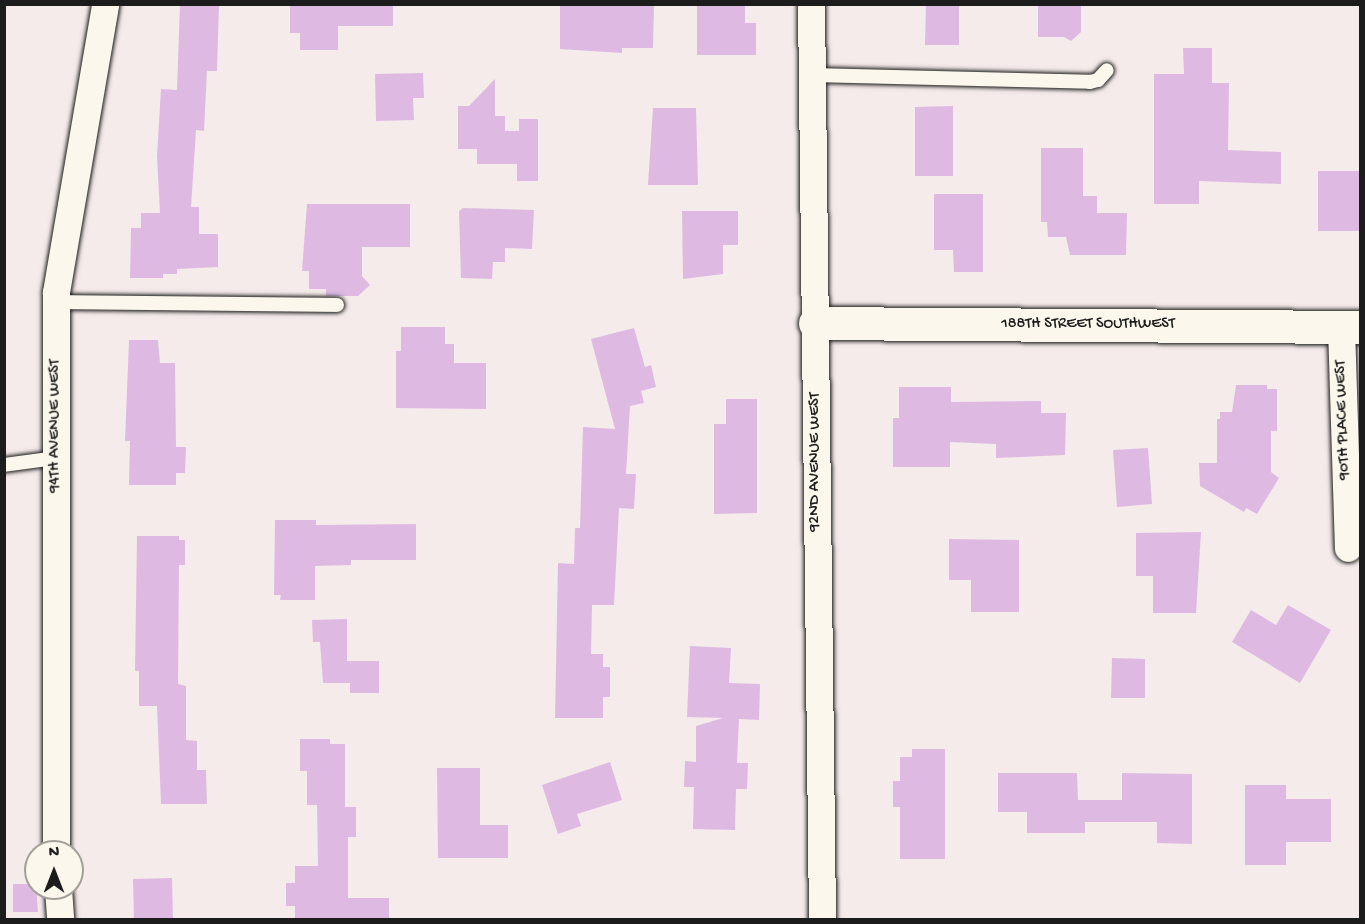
<!DOCTYPE html>
<html>
<head>
<meta charset="utf-8">
<style>
	body { margin:0 }
	#map { position:relative; width:1365px; height:924px; overflow:hidden; background:#f5ebea; font-family:"Gochi Hand",sans-serif }
	div>[style] { position:absolute }
	.building>* { inset:0; background:#debae3 }
	.roads { filter:drop-shadow(0 0 2px #1c1c1c) drop-shadow(0 0 2px #1c1c1c) }
	.service>* { height:14px; margin:-7px; padding:0 7px; transform-origin:7px; border-radius:7px; background:#fbf7ec }
	.minor>* { height:27px; margin:-13.5px; padding:0 13.5px; transform-origin:13.5px; border-radius:13.5px; background:#fbf7ec }
	.tertiary>* { height:33px; margin:-16.5px; padding:0 16.5px; transform-origin:16.5px; border-radius:16.5px; background:#fbf7ec }
	span { translate:-50% -50%; white-space:nowrap; text-align:center; line-height:1.15; -webkit-text-stroke:4.5px #fbf7ec; paint-order:stroke }
	.street-label { font-size:16px; color:#1c1c1c }
	.frame { position:absolute; inset:0; border:6px solid #1c1c1c; pointer-events:none }
	.north { position:absolute; left:24px; top:840px; width:60px; height:60px; box-sizing:border-box; background:#fbf7ec; border:2px solid #a29f99; border-radius:50%; rotate:0deg; font-size:16px; font-weight:700; line-height:24px; text-align:center; color:#1c1c1c }
	.north::after { content:''; display:block; margin:auto; width:21px; height:27px; background:#1c1c1c; clip-path:polygon(50% 0,100% 100%,50% 72%,0 100%) }
</style>
</head>
<body>
<div id="map">
	<div class="building">
		<div style="clip-path:polygon(180px 4px,219px 4px,217px 71px,207px 71px,204px 131px,196px 130px,191px 207px,199px 207px,199px 234px,218px 234px,218px 267px,177px 269px,177px 274px,163px 274px,163px 278px,130px 278px,131px 228px,141px 228px,141px 213px,160px 213px,157px 156px,161px 89px,177px 90px)"></div>
		<div style="clip-path:polygon(290px 4px,393px 4px,393px 26px,338px 26px,338px 50px,300px 50px,300px 33px,290px 33px)"></div>
		<div style="clip-path:polygon(560px 4px,654px 4px,653px 48px,622px 48px,622px 53px,560px 49px)"></div>
		<div style="clip-path:polygon(697px 4px,745px 4px,745px 23px,756px 23px,756px 55px,697px 55px)"></div>
		<div style="clip-path:polygon(926px 4px,959px 4px,959px 45px,925px 45px)"></div>
		<div style="clip-path:polygon(1038px 4px,1081px 4px,1081px 32px,1071px 41px,1064px 37px,1038px 37px)"></div>
		<div style="clip-path:polygon(1183px 48px,1212px 48px,1212px 83px,1229px 83px,1228px 150px,1281px 152px,1281px 184px,1199px 181px,1199px 204px,1154px 204px,1154px 74px,1184px 74px)"></div>
		<div style="clip-path:polygon(423px 73px,424px 98px,413px 98px,414px 120px,376px 121px,375px 74px)"></div>
		<div style="clip-path:polygon(495px 79px,495px 116px,505px 116px,505px 131px,519px 131px,519px 119px,538px 119px,538px 181px,517px 181px,517px 164px,477px 164px,477px 149px,458px 149px,458px 106px,469px 106px)"></div>
		<div style="clip-path:polygon(953px 106px,953px 176px,915px 176px,915px 107px)"></div>
		<div style="clip-path:polygon(653px 108px,696px 108px,698px 185px,648px 185px)"></div>
		<div style="clip-path:polygon(1041px 148px,1083px 148px,1083px 196px,1097px 196px,1097px 213px,1127px 213px,1126px 255px,1070px 255px,1066px 237px,1048px 237px,1047px 222px,1041px 222px)"></div>
		<div style="clip-path:polygon(1318px 171px,1360px 171px,1360px 231px,1318px 231px)"></div>
		<div style="clip-path:polygon(934px 194px,983px 194px,983px 272px,954px 272px,953px 250px,934px 250px)"></div>
		<div style="clip-path:polygon(307px 204px,410px 204px,410px 247px,362px 247px,362px 276px,370px 285px,358px 296px,326px 296px,326px 289px,309px 289px,309px 271px,302px 271px)"></div>
		<div style="clip-path:polygon(463px 208px,534px 210px,532px 249px,505px 248px,505px 262px,493px 262px,492px 279px,461px 278px,459px 211px)"></div>
		<div style="clip-path:polygon(682px 211px,738px 211px,738px 245px,723px 245px,723px 274px,683px 279px)"></div>
		<div style="clip-path:polygon(401px 327px,445px 327px,445px 344px,454px 344px,454px 363px,486px 363px,486px 409px,396px 408px,396px 351px,401px 351px)"></div>
		<div style="clip-path:polygon(634px 328px,645px 367px,651px 365px,656px 387px,641px 391px,644px 403px,630px 406px,626px 474px,636px 474px,634px 509px,619px 508px,614px 605px,592px 605px,591px 654px,603px 654px,603px 667px,610px 667px,610px 697px,603px 697px,603px 718px,555px 718px,558px 563px,574px 564px,575px 528px,580px 528px,583px 427px,615px 429px,591px 339px)"></div>
		<div style="clip-path:polygon(129px 340px,158px 340px,160px 363px,175px 363px,176px 447px,186px 447px,185px 473px,176px 473px,176px 485px,129px 485px,130px 441px,125px 441px)"></div>
		<div style="clip-path:polygon(1236px 385px,1267px 385px,1267px 389px,1277px 389px,1277px 431px,1271px 431px,1271px 472px,1279px 478px,1257px 514px,1246px 508px,1244px 512px,1200px 486px,1199px 463px,1217px 463px,1217px 419px,1220px 419px,1220px 412px,1232px 412px)"></div>
		<div style="clip-path:polygon(899px 387px,951px 387px,951px 402px,1041px 401px,1041px 413px,1066px 413px,1065px 455px,996px 458px,996px 444px,950px 442px,950px 467px,893px 467px,893px 418px,899px 418px)"></div>
		<div style="clip-path:polygon(726px 399px,757px 399px,757px 513px,714px 514px,714px 424px,726px 424px)"></div>
		<div style="clip-path:polygon(1148px 448px,1152px 504px,1117px 507px,1113px 450px)"></div>
		<div style="clip-path:polygon(275px 520px,316px 520px,316px 525px,416px 524px,416px 560px,351px 560px,351px 565px,315px 566px,315px 600px,280px 600px,281px 595px,274px 595px)"></div>
		<div style="clip-path:polygon(1201px 532px,1196px 613px,1153px 613px,1153px 576px,1136px 576px,1136px 533px)"></div>
		<div style="clip-path:polygon(137px 536px,179px 536px,179px 540px,185px 540px,185px 565px,179px 565px,178px 684px,186px 686px,186px 740px,197px 741px,197px 770px,206px 770px,207px 804px,161px 804px,157px 706px,139px 706px,139px 671px,135px 671px)"></div>
		<div style="clip-path:polygon(949px 539px,1019px 540px,1019px 612px,971px 612px,971px 580px,949px 580px)"></div>
		<div style="clip-path:polygon(1288px 605px,1331px 630px,1300px 683px,1232px 642px,1251px 610px,1276px 625px)"></div>
		<div style="clip-path:polygon(347px 619px,347px 661px,379px 661px,379px 693px,350px 693px,350px 683px,323px 683px,320px 642px,313px 642px,312px 620px)"></div>
		<div style="clip-path:polygon(690px 646px,731px 648px,729px 683px,760px 684px,759px 720px,739px 719px,737px 763px,748px 763px,747px 789px,736px 789px,735px 830px,693px 829px,694px 787px,684px 787px,685px 761px,696px 762px,696px 726px,723px 718px,687px 717px)"></div>
		<div style="clip-path:polygon(1112px 658px,1145px 659px,1145px 698px,1111px 698px)"></div>
		<div style="clip-path:polygon(300px 739px,330px 739px,330px 744px,345px 744px,345px 807px,356px 807px,356px 837px,348px 837px,348px 898px,389px 898px,389px 920px,295px 920px,295px 906px,286px 906px,286px 883px,295px 883px,295px 866px,318px 866px,317px 805px,307px 805px,307px 771px,300px 771px)"></div>
		<div style="clip-path:polygon(912px 749px,945px 749px,945px 859px,900px 859px,900px 807px,893px 807px,893px 781px,900px 781px,900px 757px,912px 757px)"></div>
		<div style="clip-path:polygon(610px 762px,622px 800px,577px 814px,581px 826px,558px 834px,542px 785px)"></div>
		<div style="clip-path:polygon(437px 768px,480px 768px,480px 825px,508px 825px,508px 858px,438px 858px)"></div>
		<div style="clip-path:polygon(998px 773px,1077px 773px,1078px 800px,1122px 800px,1122px 773px,1192px 774px,1192px 844px,1157px 843px,1157px 822px,1085px 822px,1085px 833px,1027px 833px,1027px 812px,998px 812px)"></div>
		<div style="clip-path:polygon(1245px 785px,1286px 785px,1286px 799px,1331px 799px,1331px 842px,1286px 842px,1286px 865px,1245px 865px)"></div>
		<div style="clip-path:polygon(172px 878px,173px 920px,134px 920px,133px 879px)"></div>
		<div style="clip-path:polygon(13px 884px,36px 884px,38px 912px,13px 912px)"></div>
	</div>
	<div class="roads">
		<div class="service">
			<div style="left:812px;top:75px;width:278px;rotate:1.4deg"></div>
			<div style="left:1090px;top:82px;width:8px;rotate:-14deg"></div>
			<div style="left:1098px;top:80px;width:13px;rotate:-48deg"></div>
			<div style="left:56px;top:302px;width:281px;rotate:0.6deg"></div>
			<div style="left:4px;top:465px;width:52px;rotate:-7.7deg"></div>
		</div>
		<div class="minor">
			<div style="left:811px;top:4px;width:916px;rotate:89.31deg"></div>
			<div style="left:1341px;top:327px;width:221px;rotate:88.2deg"></div>
			<div style="left:56px;top:852px;width:560px;rotate:-90deg"></div>
			<div style="left:56px;top:292px;width:292px;rotate:-80.3deg"></div>
			<div style="left:58px;top:888px;width:32px;rotate:86deg"></div>
		</div>
		<div class="tertiary">
			<div style="left:815px;top:323px;width:545px;rotate:0.42deg"></div>
		</div>
	</div>
	<div class="street-label">
		<span style="left:1088px;top:325px">188TH STREET SOUTHWEST</span>
		<span style="left:1344px;top:420px;rotate:-92deg">90TH PLACE WEST</span>
		<span style="left:56px;top:426px;rotate:-90deg">94TH AVENUE WEST</span>
		<span style="left:816px;top:462px;rotate:-90deg">92ND AVENUE WEST</span>
	</div>
	<div class="frame"></div>
	<div class="north">N</div>
</div>
</body>
</html>
